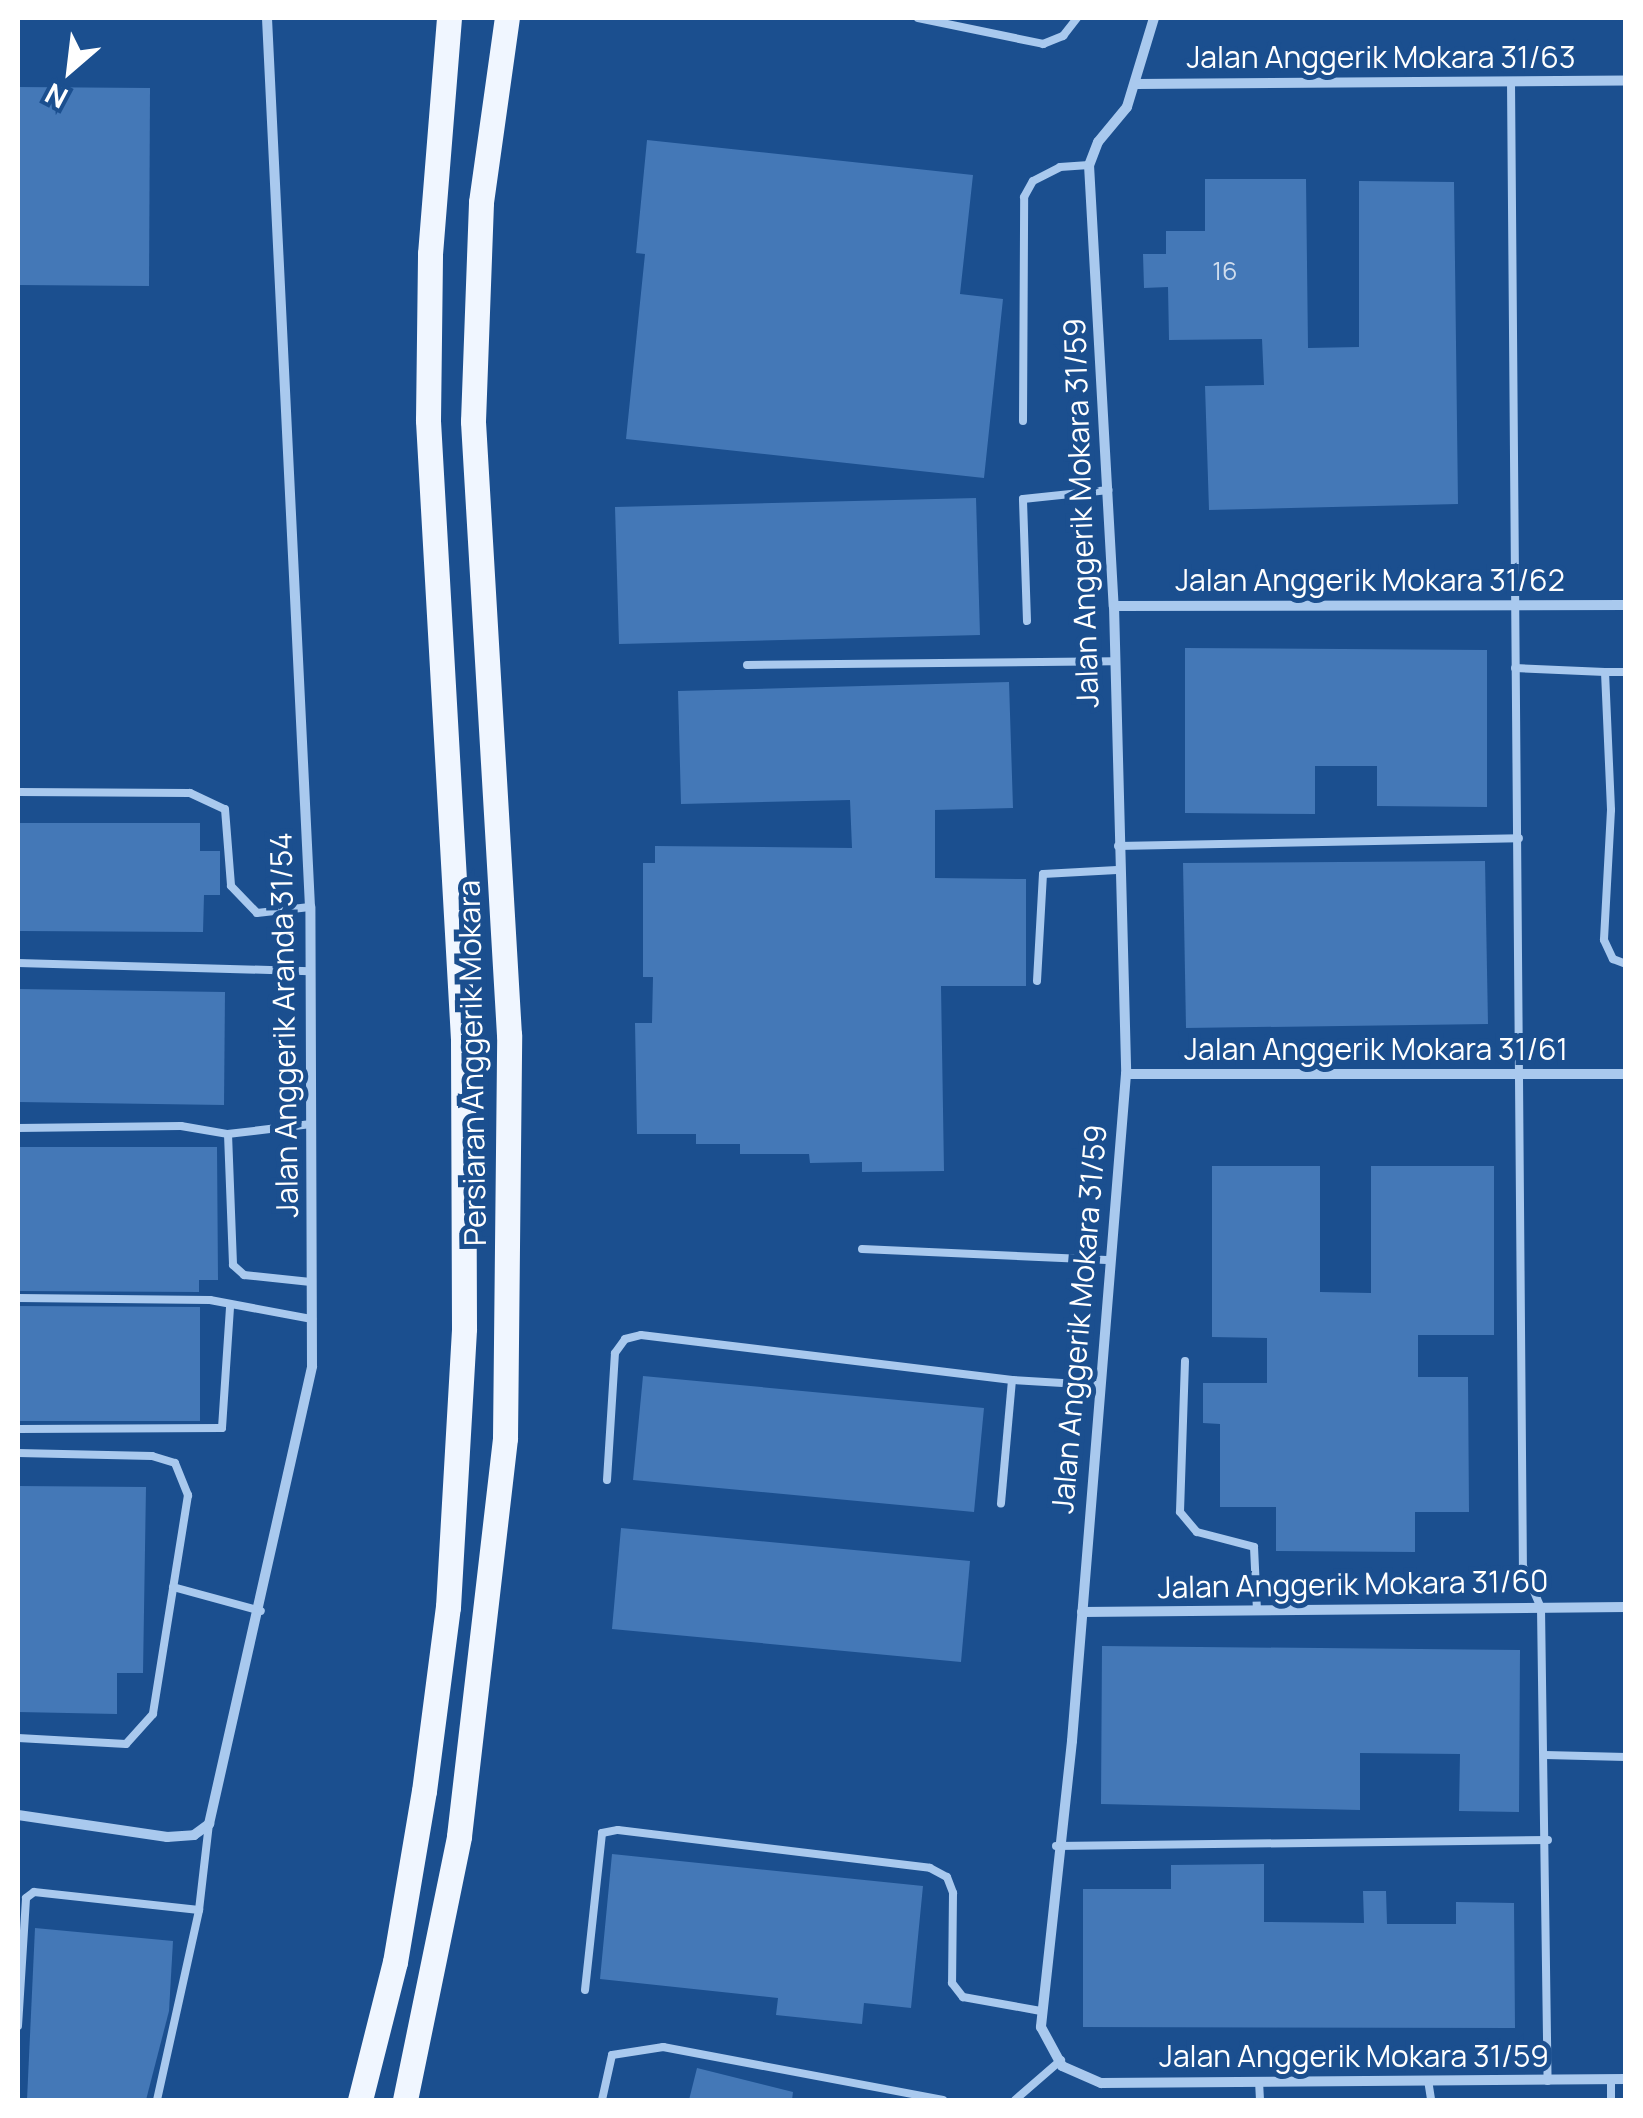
<!DOCTYPE html>
<html>
<head>
<meta charset="utf-8">
<style>
	body { margin:0 }
	#map { position:relative; width:1643px; height:2118px; overflow:hidden; background:#1b4f8f; font-family:Manrope,sans-serif }
	div>[style] { position:absolute }
	.building>* { inset:0; background:#4478b7 }
	.lane>* { height:8px; margin:-4px; padding:0 4px; transform-origin:4px; border-radius:4px; background:#a9c9ee }
	.street>* { height:10px; margin:-5px; padding:0 5px; transform-origin:5px; border-radius:5px; background:#a9c9ee }
	.primary>* { height:25px; margin:-12.5px; padding:0 12.5px; transform-origin:12.5px; border-radius:12.5px; background:#f0f6ff }
	span { translate:-50% -50%; white-space:nowrap; text-align:center; line-height:1.15; -webkit-text-stroke:10px #1b4f8f; paint-order:stroke }
	.number-label { font-size:25px; color:#d0dded }
	.number-label span { -webkit-text-stroke-width:0 }
	.street-label { font-size:30px; color:#fff }
	.frame { position:absolute; inset:0; border:20px solid #fff; pointer-events:none }
	.north { position:absolute; left:20px; top:20px; width:100px; height:100px; -webkit-text-stroke:8px #1b4f8f; paint-order:stroke; rotate:208deg; font-size:28px; font-weight:700; line-height:40px; text-align:center; color:#fff }
	.north::after { content:''; display:block; margin:auto; width:35px; height:45px; background:#fff; clip-path:polygon(50% 0,100% 100%,50% 72%,0 100%) }
</style>
</head>
<body>
<div id="map">
	<div class="building">
		<div style="clip-path:polygon(18px 87px,150px 88px,149px 286px,18px 285px)"></div>
		<div style="clip-path:polygon(647px 140px,973px 175px,960px 294px,1003px 299px,984px 478px,626px 439px,645px 254px,636px 253px)"></div>
		<div style="clip-path:polygon(1205px 179px,1306px 179px,1308px 348px,1359px 347px,1359px 181px,1454px 182px,1458px 504px,1209px 510px,1205px 386px,1264px 385px,1262px 339px,1169px 340px,1168px 287px,1144px 288px,1143px 254px,1166px 254px,1166px 231px,1205px 231px)"></div>
		<div style="clip-path:polygon(976px 498px,980px 635px,619px 644px,615px 507px)"></div>
		<div style="clip-path:polygon(1185px 648px,1487px 650px,1487px 807px,1377px 806px,1377px 766px,1315px 766px,1315px 814px,1185px 813px)"></div>
		<div style="clip-path:polygon(1009px 682px,1013px 808px,935px 810px,935px 878px,1026px 879px,1026px 986px,941px 986px,944px 1171px,862px 1172px,862px 1162px,810px 1163px,809px 1154px,740px 1154px,740px 1144px,696px 1144px,696px 1134px,637px 1134px,635px 1023px,652px 1023px,653px 977px,643px 977px,643px 863px,655px 863px,655px 846px,852px 848px,850px 800px,681px 804px,678px 691px)"></div>
		<div style="clip-path:polygon(18px 823px,200px 823px,200px 851px,220px 851px,220px 895px,204px 895px,203px 932px,18px 931px)"></div>
		<div style="clip-path:polygon(1485px 861px,1488px 1024px,1186px 1028px,1183px 863px)"></div>
		<div style="clip-path:polygon(18px 989px,225px 992px,224px 1105px,18px 1102px)"></div>
		<div style="clip-path:polygon(18px 1147px,217px 1147px,218px 1280px,199px 1280px,199px 1292px,18px 1291px)"></div>
		<div style="clip-path:polygon(1212px 1166px,1320px 1166px,1320px 1292px,1371px 1293px,1371px 1166px,1494px 1166px,1494px 1335px,1418px 1335px,1418px 1377px,1468px 1377px,1469px 1512px,1415px 1512px,1415px 1552px,1276px 1551px,1276px 1507px,1220px 1507px,1220px 1424px,1203px 1423px,1203px 1383px,1267px 1383px,1267px 1338px,1212px 1337px)"></div>
		<div style="clip-path:polygon(18px 1306px,200px 1307px,200px 1421px,18px 1421px)"></div>
		<div style="clip-path:polygon(643px 1376px,984px 1408px,974px 1512px,633px 1480px)"></div>
		<div style="clip-path:polygon(18px 1486px,146px 1487px,143px 1673px,117px 1673px,117px 1714px,18px 1712px)"></div>
		<div style="clip-path:polygon(621px 1528px,970px 1561px,961px 1662px,612px 1629px)"></div>
		<div style="clip-path:polygon(1102px 1646px,1520px 1650px,1519px 1812px,1459px 1811px,1460px 1754px,1360px 1753px,1360px 1810px,1101px 1804px)"></div>
		<div style="clip-path:polygon(612px 1854px,923px 1886px,911px 2008px,864px 2003px,862px 2024px,776px 2015px,778px 1998px,600px 1979px)"></div>
		<div style="clip-path:polygon(1264px 1864px,1264px 1922px,1364px 1923px,1363px 1891px,1386px 1891px,1387px 1924px,1456px 1924px,1456px 1902px,1514px 1903px,1515px 2028px,1083px 2027px,1083px 1889px,1171px 1889px,1171px 1865px)"></div>
		<div style="clip-path:polygon(35px 1928px,173px 1941px,169px 2011px,146px 2100px,27px 2100px)"></div>
		<div style="clip-path:polygon(697px 2068px,793px 2092px,792px 2100px,689px 2100px)"></div>
	</div>
	<div class="lane">
		<div style="left:918px;top:18px;width:128px;rotate:11.7deg"></div>
		<div style="left:1043px;top:44px;width:22px;rotate:-22deg"></div>
		<div style="left:1063px;top:36px;width:23px;rotate:-52deg"></div>
		<div style="left:1511px;top:82px;width:1484px;rotate:89.54deg"></div>
		<div style="left:1523px;top:1566px;width:46px;rotate:66.8deg"></div>
		<div style="left:1541px;top:1608px;width:473px;rotate:89.2deg"></div>
		<div style="left:1023px;top:421px;width:224px;rotate:-89.7deg"></div>
		<div style="left:1024px;top:197px;width:18px;rotate:-61deg"></div>
		<div style="left:1033px;top:181px;width:30px;rotate:-27deg"></div>
		<div style="left:1060px;top:167px;width:29px;rotate:-4deg"></div>
		<div style="left:1027px;top:621px;width:122px;rotate:-91.9deg"></div>
		<div style="left:1023px;top:499px;width:86px;rotate:-6deg"></div>
		<div style="left:747px;top:665px;width:366px;rotate:-0.6deg"></div>
		<div style="left:1515px;top:668px;width:90px;rotate:2.5deg"></div>
		<div style="left:1626px;top:672px;width:21px;rotate:180deg"></div>
		<div style="left:1605px;top:672px;width:138px;rotate:87.5deg"></div>
		<div style="left:1611px;top:810px;width:130px;rotate:93.1deg"></div>
		<div style="left:1604px;top:940px;width:21px;rotate:65deg"></div>
		<div style="left:1613px;top:959px;width:14px;rotate:21deg"></div>
		<div style="left:18px;top:792px;width:172px;rotate:0.3deg"></div>
		<div style="left:190px;top:793px;width:38px;rotate:25deg"></div>
		<div style="left:225px;top:809px;width:77px;rotate:85.5deg"></div>
		<div style="left:231px;top:886px;width:37px;rotate:46deg"></div>
		<div style="left:257px;top:913px;width:53px;rotate:-6.5deg"></div>
		<div style="left:1118px;top:846px;width:401px;rotate:-1.1deg"></div>
		<div style="left:18px;top:963px;width:292px;rotate:1.6deg"></div>
		<div style="left:1037px;top:981px;width:107px;rotate:-86.8deg"></div>
		<div style="left:1043px;top:874px;width:74px;rotate:-3.1deg"></div>
		<div style="left:311px;top:1124px;width:84px;rotate:173.1deg"></div>
		<div style="left:228px;top:1134px;width:131px;rotate:87.8deg"></div>
		<div style="left:233px;top:1265px;width:15px;rotate:42deg"></div>
		<div style="left:244px;top:1275px;width:67px;rotate:6deg"></div>
		<div style="left:18px;top:1128px;width:163px;rotate:-0.7deg"></div>
		<div style="left:181px;top:1126px;width:48px;rotate:9.7deg"></div>
		<div style="left:862px;top:1249px;width:245px;rotate:2.6deg"></div>
		<div style="left:18px;top:1298px;width:192px;rotate:0.6deg"></div>
		<div style="left:210px;top:1300px;width:104px;rotate:10.6deg"></div>
		<div style="left:1185px;top:1361px;width:151px;rotate:91.9deg"></div>
		<div style="left:1180px;top:1512px;width:26px;rotate:50deg"></div>
		<div style="left:1197px;top:1532px;width:59px;rotate:14.7deg"></div>
		<div style="left:1254px;top:1547px;width:63px;rotate:87.3deg"></div>
		<div style="left:1012px;top:1380px;width:84px;rotate:3.4deg"></div>
		<div style="left:18px;top:1429px;width:204px;rotate:-0.3deg"></div>
		<div style="left:222px;top:1428px;width:121px;rotate:-86.2deg"></div>
		<div style="left:18px;top:1453px;width:134px;rotate:1.3deg"></div>
		<div style="left:152px;top:1456px;width:24px;rotate:17deg"></div>
		<div style="left:175px;top:1463px;width:35px;rotate:68deg"></div>
		<div style="left:188px;top:1495px;width:222px;rotate:99.1deg"></div>
		<div style="left:153px;top:1714px;width:40px;rotate:132deg"></div>
		<div style="left:126px;top:1744px;width:108px;rotate:-176.8deg"></div>
		<div style="left:607px;top:1480px;width:127px;rotate:-86.4deg"></div>
		<div style="left:615px;top:1353px;width:17px;rotate:-54deg"></div>
		<div style="left:625px;top:1339px;width:16px;rotate:-14deg"></div>
		<div style="left:641px;top:1335px;width:374px;rotate:6.9deg"></div>
		<div style="left:1012px;top:1380px;width:124px;rotate:95.1deg"></div>
		<div style="left:173px;top:1587px;width:91px;rotate:15.3deg"></div>
		<div style="left:1545px;top:1755px;width:81px;rotate:1.4deg"></div>
		<div style="left:1056px;top:1846px;width:492px;rotate:-0.7deg"></div>
		<div style="left:585px;top:1990px;width:158px;rotate:-83.8deg"></div>
		<div style="left:602px;top:1833px;width:16px;rotate:-11deg"></div>
		<div style="left:618px;top:1830px;width:314px;rotate:6.9deg"></div>
		<div style="left:930px;top:1868px;width:19px;rotate:28deg"></div>
		<div style="left:947px;top:1877px;width:17px;rotate:69deg"></div>
		<div style="left:953px;top:1893px;width:90px;rotate:90.6deg"></div>
		<div style="left:952px;top:1983px;width:18px;rotate:52deg"></div>
		<div style="left:963px;top:1997px;width:79px;rotate:10.2deg"></div>
		<div style="left:18px;top:2026px;width:128px;rotate:-86.4deg"></div>
		<div style="left:26px;top:1898px;width:10px;rotate:-37deg"></div>
		<div style="left:34px;top:1892px;width:166px;rotate:6.2deg"></div>
		<div style="left:1428px;top:2080px;width:20px;rotate:81deg"></div>
		<div style="left:1259px;top:2081px;width:19px;rotate:87deg"></div>
		<div style="left:157px;top:2100px;width:195px;rotate:-77.5deg"></div>
		<div style="left:199px;top:1910px;width:87px;rotate:-83.4deg"></div>
		<div style="left:602px;top:2100px;width:46px;rotate:-77.5deg"></div>
		<div style="left:612px;top:2055px;width:52px;rotate:-8.9deg"></div>
		<div style="left:663px;top:2047px;width:285px;rotate:10.7deg"></div>
		<div style="left:1015px;top:2100px;width:61px;rotate:-41deg"></div>
		<div style="left:1611px;top:2100px;width:21px;rotate:-90deg"></div>
	</div>
	<div class="street">
		<div style="left:1154px;top:18px;width:93px;rotate:106.9deg"></div>
		<div style="left:1127px;top:107px;width:45px;rotate:129.6deg"></div>
		<div style="left:1098px;top:142px;width:25px;rotate:111deg"></div>
		<div style="left:1089px;top:165px;width:442px;rotate:86.8deg"></div>
		<div style="left:1114px;top:606px;width:468px;rotate:88.5deg"></div>
		<div style="left:1126px;top:1074px;width:669px;rotate:94.63deg"></div>
		<div style="left:1072px;top:1741px;width:288px;rotate:96.2deg"></div>
		<div style="left:1041px;top:2027px;width:44px;rotate:61.7deg"></div>
		<div style="left:1062px;top:2066px;width:43px;rotate:23.6deg"></div>
		<div style="left:1101px;top:2083px;width:525px;rotate:-0.44deg"></div>
		<div style="left:1136px;top:84px;width:490px;rotate:-0.4deg"></div>
		<div style="left:1114px;top:606px;width:512px;rotate:-0.11deg"></div>
		<div style="left:1126px;top:1074px;width:500px"></div>
		<div style="left:1082px;top:1612px;width:544px;rotate:-0.53deg"></div>
		<div style="left:18px;top:1815px;width:151px;rotate:8.4deg"></div>
		<div style="left:167px;top:1837px;width:27px;rotate:-4deg"></div>
		<div style="left:194px;top:1835px;width:19px;rotate:-36deg"></div>
		<div style="left:209px;top:1824px;width:469px;rotate:-77.3deg"></div>
		<div style="left:312px;top:1366px;width:459px;rotate:-90.2deg"></div>
		<div style="left:310px;top:907px;width:890px;rotate:-92.77deg"></div>
	</div>
	<div class="primary">
		<div style="left:360px;top:2100px;width:142px;rotate:-75.8deg"></div>
		<div style="left:395px;top:1962px;width:173px;rotate:-80.4deg"></div>
		<div style="left:424px;top:1791px;width:186px;rotate:-82.6deg"></div>
		<div style="left:448px;top:1607px;width:279px;rotate:-86.7deg"></div>
		<div style="left:464px;top:1328px;width:289px;rotate:-90.2deg"></div>
		<div style="left:463px;top:1039px;width:620px;rotate:-93.24deg"></div>
		<div style="left:428px;top:420px;width:166px;rotate:-89.3deg"></div>
		<div style="left:430px;top:254px;width:237px;rotate:-85.4deg"></div>
		<div style="left:405px;top:2100px;width:269px;rotate:-78.4deg"></div>
		<div style="left:459px;top:1836px;width:401px;rotate:-83.4deg"></div>
		<div style="left:505px;top:1438px;width:403px;rotate:-89.4deg"></div>
		<div style="left:509px;top:1035px;width:615px;rotate:-93.36deg"></div>
		<div style="left:473px;top:421px;width:219px;rotate:-87.9deg"></div>
		<div style="left:481px;top:202px;width:186px;rotate:-82deg"></div>
	</div>
	<div class="number-label">
		<span style="left:1225px;top:271px">16</span>
	</div>
	<div class="street-label">
		<span style="left:1381px;top:57px">Jalan Anggerik Mokara 31/63</span>
		<span style="left:1081px;top:513px;rotate:-92deg">Jalan Anggerik Mokara 31/59</span>
		<span style="left:1370px;top:580px">Jalan Anggerik Mokara 31/62</span>
		<span style="left:284px;top:1025px;rotate:-91deg">Jalan Anggerik Aranda 31/54</span>
		<span style="left:1376px;top:1049px">Jalan Anggerik Mokara 31/61</span>
		<span style="left:472px;top:1063px;rotate:-91deg">Persiaran Anggerik Mokara</span>
		<span style="left:1079px;top:1319px;rotate:-85deg">Jalan Anggerik Mokara 31/59</span>
		<span style="left:1353px;top:1584px;rotate:-1deg">Jalan Anggerik Mokara 31/60</span>
		<span style="left:1354px;top:2056px">Jalan Anggerik Mokara 31/59</span>
	</div>
	<div class="frame"></div>
	<div class="north">N</div>
</div>
</body>
</html>
